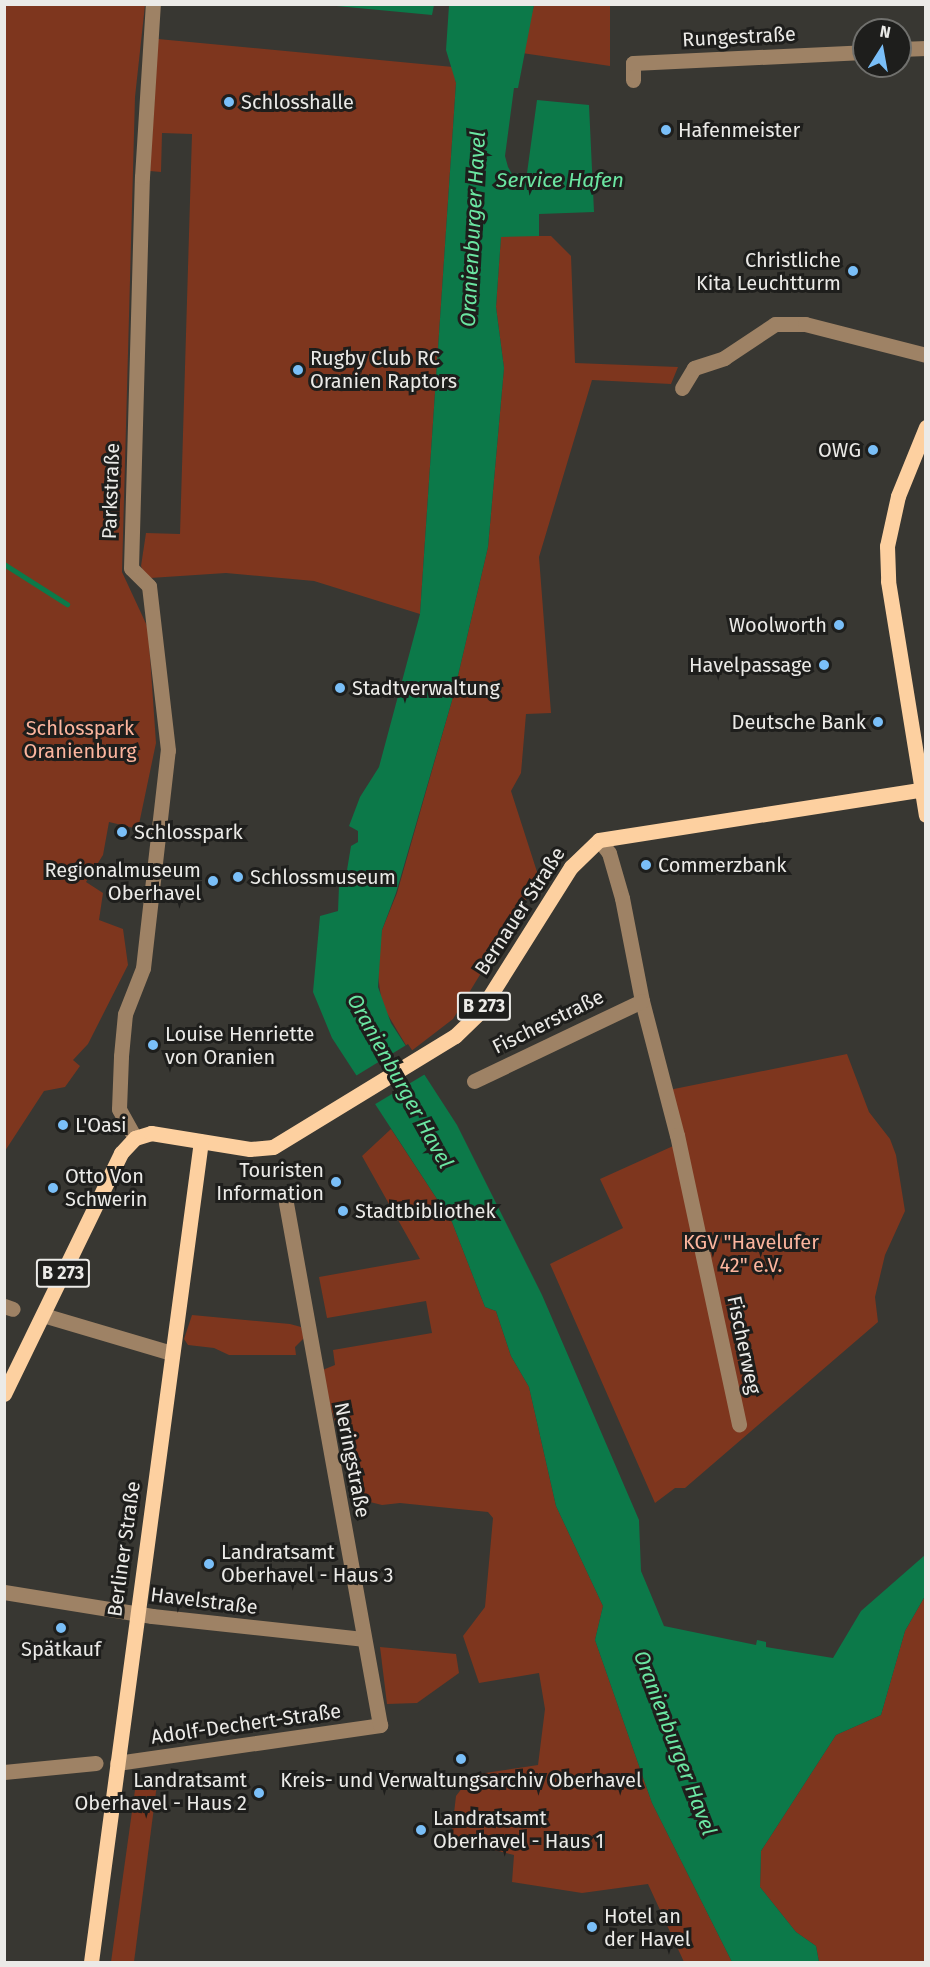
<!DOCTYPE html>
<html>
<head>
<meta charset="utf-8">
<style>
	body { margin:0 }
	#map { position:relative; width:930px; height:1967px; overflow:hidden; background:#383732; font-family:"Fira Sans",sans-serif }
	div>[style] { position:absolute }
	.green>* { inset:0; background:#7e361e }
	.water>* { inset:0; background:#0c7949 }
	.pier>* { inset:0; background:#383732 }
	.stream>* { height:4.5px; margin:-2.25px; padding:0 2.25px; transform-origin:2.25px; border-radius:2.25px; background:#0c7949 }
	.minor>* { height:15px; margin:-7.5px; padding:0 7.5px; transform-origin:7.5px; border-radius:7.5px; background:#9e8265 }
	.major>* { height:15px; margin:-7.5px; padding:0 7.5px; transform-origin:7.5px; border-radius:7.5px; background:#fdd0a0 }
	.dots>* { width:16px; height:16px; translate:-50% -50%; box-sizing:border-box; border:3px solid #1e1e1c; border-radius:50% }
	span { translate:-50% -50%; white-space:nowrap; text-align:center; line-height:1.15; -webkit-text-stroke:6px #1e1e1c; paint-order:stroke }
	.shield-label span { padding:2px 4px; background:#1e1e1c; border:2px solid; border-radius:4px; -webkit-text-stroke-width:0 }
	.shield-label { font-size:18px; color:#ebeae7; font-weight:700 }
	.street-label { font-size:20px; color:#ebeae7 }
	.poi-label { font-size:20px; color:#ebeae7 }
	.left { translate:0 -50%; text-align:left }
	.right { translate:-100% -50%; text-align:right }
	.park-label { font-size:20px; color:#fcb59e }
	.water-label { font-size:21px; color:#6be6a2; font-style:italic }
	.frame { position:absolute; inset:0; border:6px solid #ebeae7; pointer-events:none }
	.north { position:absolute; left:852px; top:18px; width:60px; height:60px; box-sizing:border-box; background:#1e1e1c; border:2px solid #70706d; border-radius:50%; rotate:11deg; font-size:16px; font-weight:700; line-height:24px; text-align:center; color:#ebeae7 }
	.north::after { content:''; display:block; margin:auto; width:21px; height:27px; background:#7abff8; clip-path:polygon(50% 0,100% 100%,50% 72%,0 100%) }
</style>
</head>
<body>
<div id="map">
	<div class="green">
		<div style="clip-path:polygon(5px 5px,145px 5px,135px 97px,122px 572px,148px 628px,156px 743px,138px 829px,109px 822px,103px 855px,86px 882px,103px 893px,99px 920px,123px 929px,128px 965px,88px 1044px,73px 1060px,80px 1066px,65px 1087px,44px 1091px,5px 1151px)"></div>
		<div style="clip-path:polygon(534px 5px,610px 5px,610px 66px,522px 53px)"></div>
		<div style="clip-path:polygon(158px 39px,453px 67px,456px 83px,420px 614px,314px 581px,226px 573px,150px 578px,144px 573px,141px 566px,146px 533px,180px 534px,192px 134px,162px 133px,161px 172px,150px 171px)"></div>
		<div style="clip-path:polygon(501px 236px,551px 236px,571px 256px,575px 363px,678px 367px,671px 384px,592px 380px,539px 557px,551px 713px,526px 714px,521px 773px,511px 791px,539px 878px,453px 1019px,410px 1052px,382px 1005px,377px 968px,382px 930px,397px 893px,453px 697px,488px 547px,504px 368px,496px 307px)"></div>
		<div style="clip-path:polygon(847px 1054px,869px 1112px,890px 1139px,896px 1155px,905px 1211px,885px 1255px,875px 1297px,878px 1322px,685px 1488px,675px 1488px,655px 1503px,550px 1264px,623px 1228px,600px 1179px,682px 1142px,669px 1090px)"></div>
		<div style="clip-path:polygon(391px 1129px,452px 1222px,485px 1307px,496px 1311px,511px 1356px,529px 1387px,556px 1506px,603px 1606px,595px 1640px,652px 1803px,732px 1962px,684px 1962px,648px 1884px,582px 1893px,512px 1882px,514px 1855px,451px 1839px,456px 1796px,472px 1775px,538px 1765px,545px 1709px,539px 1673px,479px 1683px,463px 1636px,485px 1607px,493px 1518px,488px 1512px,400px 1503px,382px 1505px,358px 1499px,348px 1442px,345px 1433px,338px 1431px,325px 1390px,320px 1371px,335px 1365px,333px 1350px,432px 1333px,426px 1301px,327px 1318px,319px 1277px,420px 1259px,362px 1156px)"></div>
		<div style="clip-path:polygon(192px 1315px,290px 1324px,301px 1327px,304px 1338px,295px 1347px,296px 1355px,229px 1355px,214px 1348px,188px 1345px,184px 1339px)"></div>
		<div style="clip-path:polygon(925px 1596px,925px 1962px,819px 1962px,816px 1946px,796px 1932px,760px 1887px,761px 1851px,836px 1735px,881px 1715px,905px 1631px)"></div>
		<div style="clip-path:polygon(380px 1647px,456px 1654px,459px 1673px,417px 1703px,387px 1704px)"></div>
		<div style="clip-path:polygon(157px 1784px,134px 1962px,111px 1962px,135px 1790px)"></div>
	</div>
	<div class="water">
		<div style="clip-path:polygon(326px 5px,434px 4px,434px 5px,432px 15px)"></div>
		<div style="clip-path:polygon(449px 5px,534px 5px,518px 88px,514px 88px,505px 156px,508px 167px,512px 174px,527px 173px,537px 100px,589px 105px,594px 212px,539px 214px,539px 236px,501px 237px,496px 307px,504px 368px,488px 547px,453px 697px,396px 893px,382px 930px,378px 987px,391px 1023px,457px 1125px,542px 1295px,639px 1520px,641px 1571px,664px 1626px,756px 1645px,757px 1640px,766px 1642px,766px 1647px,833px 1658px,861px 1611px,925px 1555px,925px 1596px,905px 1631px,881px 1715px,836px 1735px,761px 1851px,760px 1887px,796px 1932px,816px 1946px,819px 1962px,732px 1962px,652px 1803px,595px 1640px,603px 1606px,556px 1506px,529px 1387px,511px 1356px,496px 1311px,485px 1307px,452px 1222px,332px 1038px,313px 992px,320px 916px,338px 911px,339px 886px,347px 870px,351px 846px,358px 842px,358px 831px,349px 826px,360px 797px,379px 767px,420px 614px,456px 83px,446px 50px)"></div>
	</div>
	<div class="pier">
		<div style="clip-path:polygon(408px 1044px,427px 1073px,372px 1106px,354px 1077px)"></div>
	</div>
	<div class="stream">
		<div style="left:4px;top:564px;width:75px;rotate:32.4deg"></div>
	</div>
	<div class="minor">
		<div style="left:900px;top:49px;width:26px;rotate:-2deg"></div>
		<div style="left:633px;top:80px;width:17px;rotate:-90deg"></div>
		<div style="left:633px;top:63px;width:231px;rotate:-2.7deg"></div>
		<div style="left:682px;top:388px;width:23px;rotate:-59deg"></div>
		<div style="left:694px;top:368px;width:32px;rotate:-18deg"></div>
		<div style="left:724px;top:358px;width:61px;rotate:-33.7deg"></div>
		<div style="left:775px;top:324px;width:30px"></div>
		<div style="left:805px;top:324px;width:125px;rotate:14.4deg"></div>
		<div style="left:599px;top:840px;width:16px;rotate:52deg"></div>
		<div style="left:609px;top:853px;width:47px;rotate:73.9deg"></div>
		<div style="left:622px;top:898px;width:105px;rotate:79deg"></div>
		<div style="left:642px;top:1001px;width:138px;rotate:75.4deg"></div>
		<div style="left:677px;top:1135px;width:296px;rotate:77.9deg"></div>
		<div style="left:474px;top:1081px;width:186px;rotate:-25.5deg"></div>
		<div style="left:135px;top:1138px;width:33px;rotate:-119deg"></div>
		<div style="left:119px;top:1109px;width:53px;rotate:-87.8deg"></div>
		<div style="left:121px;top:1056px;width:42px;rotate:-84.6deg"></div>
		<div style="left:125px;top:1014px;width:49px;rotate:-68.6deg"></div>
		<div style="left:143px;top:968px;width:219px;rotate:-83.5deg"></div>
		<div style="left:168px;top:750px;width:165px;rotate:-96.6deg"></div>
		<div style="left:149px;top:586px;width:25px;rotate:-135deg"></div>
		<div style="left:131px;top:568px;width:391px;rotate:-88.4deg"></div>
		<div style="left:142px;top:177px;width:173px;rotate:-86.4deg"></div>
		<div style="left:4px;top:1306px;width:9px;rotate:18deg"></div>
		<div style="left:43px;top:1315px;width:134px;rotate:16.5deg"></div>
		<div style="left:4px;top:1592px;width:150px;rotate:9.2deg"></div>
		<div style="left:152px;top:1616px;width:212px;rotate:6.2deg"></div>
		<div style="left:117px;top:1763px;width:266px;rotate:-8.2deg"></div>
		<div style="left:380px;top:1725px;width:530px;rotate:-100.21deg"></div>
		<div style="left:4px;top:1772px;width:92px;rotate:-5.6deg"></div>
	</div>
	<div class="major">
		<div style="left:926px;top:427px;width:74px;rotate:112.1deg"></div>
		<div style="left:898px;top:496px;width:51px;rotate:102.4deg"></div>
		<div style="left:887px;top:546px;width:35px;rotate:88deg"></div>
		<div style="left:888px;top:581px;width:237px;rotate:80.8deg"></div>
		<div style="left:4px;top:1394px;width:268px;rotate:-64.1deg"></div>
		<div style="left:121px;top:1153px;width:21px;rotate:-47deg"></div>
		<div style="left:135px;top:1138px;width:17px;rotate:-17deg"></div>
		<div style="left:151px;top:1133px;width:100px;rotate:9.2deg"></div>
		<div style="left:250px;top:1149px;width:23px;rotate:-5deg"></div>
		<div style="left:273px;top:1147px;width:213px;rotate:-31.4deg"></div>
		<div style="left:455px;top:1036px;width:33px;rotate:-44deg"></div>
		<div style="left:479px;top:1013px;width:173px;rotate:-57.8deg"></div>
		<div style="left:571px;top:867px;width:39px;rotate:-44deg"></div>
		<div style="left:599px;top:840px;width:331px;rotate:-8.9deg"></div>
		<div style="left:91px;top:1962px;width:828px;rotate:-82.37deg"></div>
	</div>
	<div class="dots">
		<div style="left:229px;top:102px;background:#7abff8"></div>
		<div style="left:666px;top:130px;background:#7abff8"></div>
		<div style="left:853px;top:271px;background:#7abff8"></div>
		<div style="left:298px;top:370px;background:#7abff8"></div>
		<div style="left:873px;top:450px;background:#7abff8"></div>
		<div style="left:839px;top:625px;background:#7abff8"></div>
		<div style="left:824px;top:665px;background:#7abff8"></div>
		<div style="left:340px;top:688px;background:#7abff8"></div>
		<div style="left:878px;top:722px;background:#7abff8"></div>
		<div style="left:122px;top:832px;background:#7abff8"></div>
		<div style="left:646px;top:865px;background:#7abff8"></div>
		<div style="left:238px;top:877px;background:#7abff8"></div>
		<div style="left:213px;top:881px;background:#7abff8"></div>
		<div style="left:153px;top:1045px;background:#7abff8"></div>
		<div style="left:63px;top:1125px;background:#7abff8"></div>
		<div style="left:336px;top:1182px;background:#7abff8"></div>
		<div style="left:53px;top:1188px;background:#7abff8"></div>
		<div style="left:343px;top:1211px;background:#7abff8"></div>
		<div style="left:209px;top:1564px;background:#7abff8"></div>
		<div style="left:61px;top:1628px;background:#7abff8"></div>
		<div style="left:461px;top:1759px;background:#7abff8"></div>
		<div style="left:259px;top:1793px;background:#7abff8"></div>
		<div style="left:421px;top:1830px;background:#7abff8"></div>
		<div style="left:592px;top:1927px;background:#7abff8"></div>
	</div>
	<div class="shield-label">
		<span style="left:484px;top:1006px">B 273</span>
		<span style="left:63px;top:1273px">B 273</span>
	</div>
	<div class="street-label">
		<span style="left:739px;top:37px;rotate:-3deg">Rungestraße</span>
		<span style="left:111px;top:491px;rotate:-88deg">Parkstraße</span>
		<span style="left:520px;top:911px;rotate:-57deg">Bernauer Straße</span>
		<span style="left:548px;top:1022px;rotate:-26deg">Fischerstraße</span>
		<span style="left:744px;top:1345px;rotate:78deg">Fischerweg</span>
		<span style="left:352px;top:1460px;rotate:79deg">Neringstraße</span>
		<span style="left:124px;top:1549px;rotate:-82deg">Berliner Straße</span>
		<span style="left:204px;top:1601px;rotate:7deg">Havelstraße</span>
		<span style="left:246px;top:1724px;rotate:-8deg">Adolf-Dechert-Straße</span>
	</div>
	<div class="poi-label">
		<span class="left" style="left:241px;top:102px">Schlosshalle</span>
		<span class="left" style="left:678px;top:130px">Hafenmeister</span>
		<span class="right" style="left:841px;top:272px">Christliche<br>Kita Leuchtturm</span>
		<span class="left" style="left:310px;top:370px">Rugby Club RC<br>Oranien Raptors</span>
		<span class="right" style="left:861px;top:450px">OWG</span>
		<span class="right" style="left:827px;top:625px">Woolworth</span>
		<span class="right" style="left:812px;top:665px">Havelpassage</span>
		<span class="left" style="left:352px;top:688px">Stadtverwaltung</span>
		<span class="right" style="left:866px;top:722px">Deutsche Bank</span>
		<span class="left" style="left:134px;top:832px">Schlosspark</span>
		<span class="left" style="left:658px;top:865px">Commerzbank</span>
		<span class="right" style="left:201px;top:882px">Regionalmuseum<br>Oberhavel</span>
		<span class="left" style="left:250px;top:877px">Schlossmuseum</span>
		<span class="left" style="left:165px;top:1046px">Louise Henriette<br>von Oranien</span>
		<span class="left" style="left:75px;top:1125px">L'Oasi</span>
		<span class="right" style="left:324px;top:1182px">Touristen<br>Information</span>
		<span class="left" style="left:65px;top:1188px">Otto Von<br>Schwerin</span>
		<span class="left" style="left:355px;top:1211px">Stadtbibliothek</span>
		<span class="left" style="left:221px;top:1564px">Landratsamt<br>Oberhavel - Haus 3</span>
		<span style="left:61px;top:1649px">Spätkauf</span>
		<span style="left:461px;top:1780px">Kreis- und Verwaltungsarchiv Oberhavel</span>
		<span class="right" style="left:247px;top:1792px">Landratsamt<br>Oberhavel - Haus 2</span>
		<span class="left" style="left:433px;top:1830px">Landratsamt<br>Oberhavel - Haus 1</span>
		<span class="left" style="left:604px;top:1928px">Hotel an<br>der Havel</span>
	</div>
	<div class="park-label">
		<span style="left:80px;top:740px">Schlosspark<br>Oranienburg</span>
		<span style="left:751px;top:1254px">KGV "Havelufer<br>42" e.V.</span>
	</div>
	<div class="water-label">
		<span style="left:560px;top:180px">Service Hafen</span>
		<span style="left:473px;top:229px;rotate:-87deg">Oranienburger Havel</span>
		<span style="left:400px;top:1081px;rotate:61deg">Oranienburger Havel</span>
		<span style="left:675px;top:1743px;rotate:69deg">Oranienburger Havel</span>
	</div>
	<div class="frame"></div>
	<div class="north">N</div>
</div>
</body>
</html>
